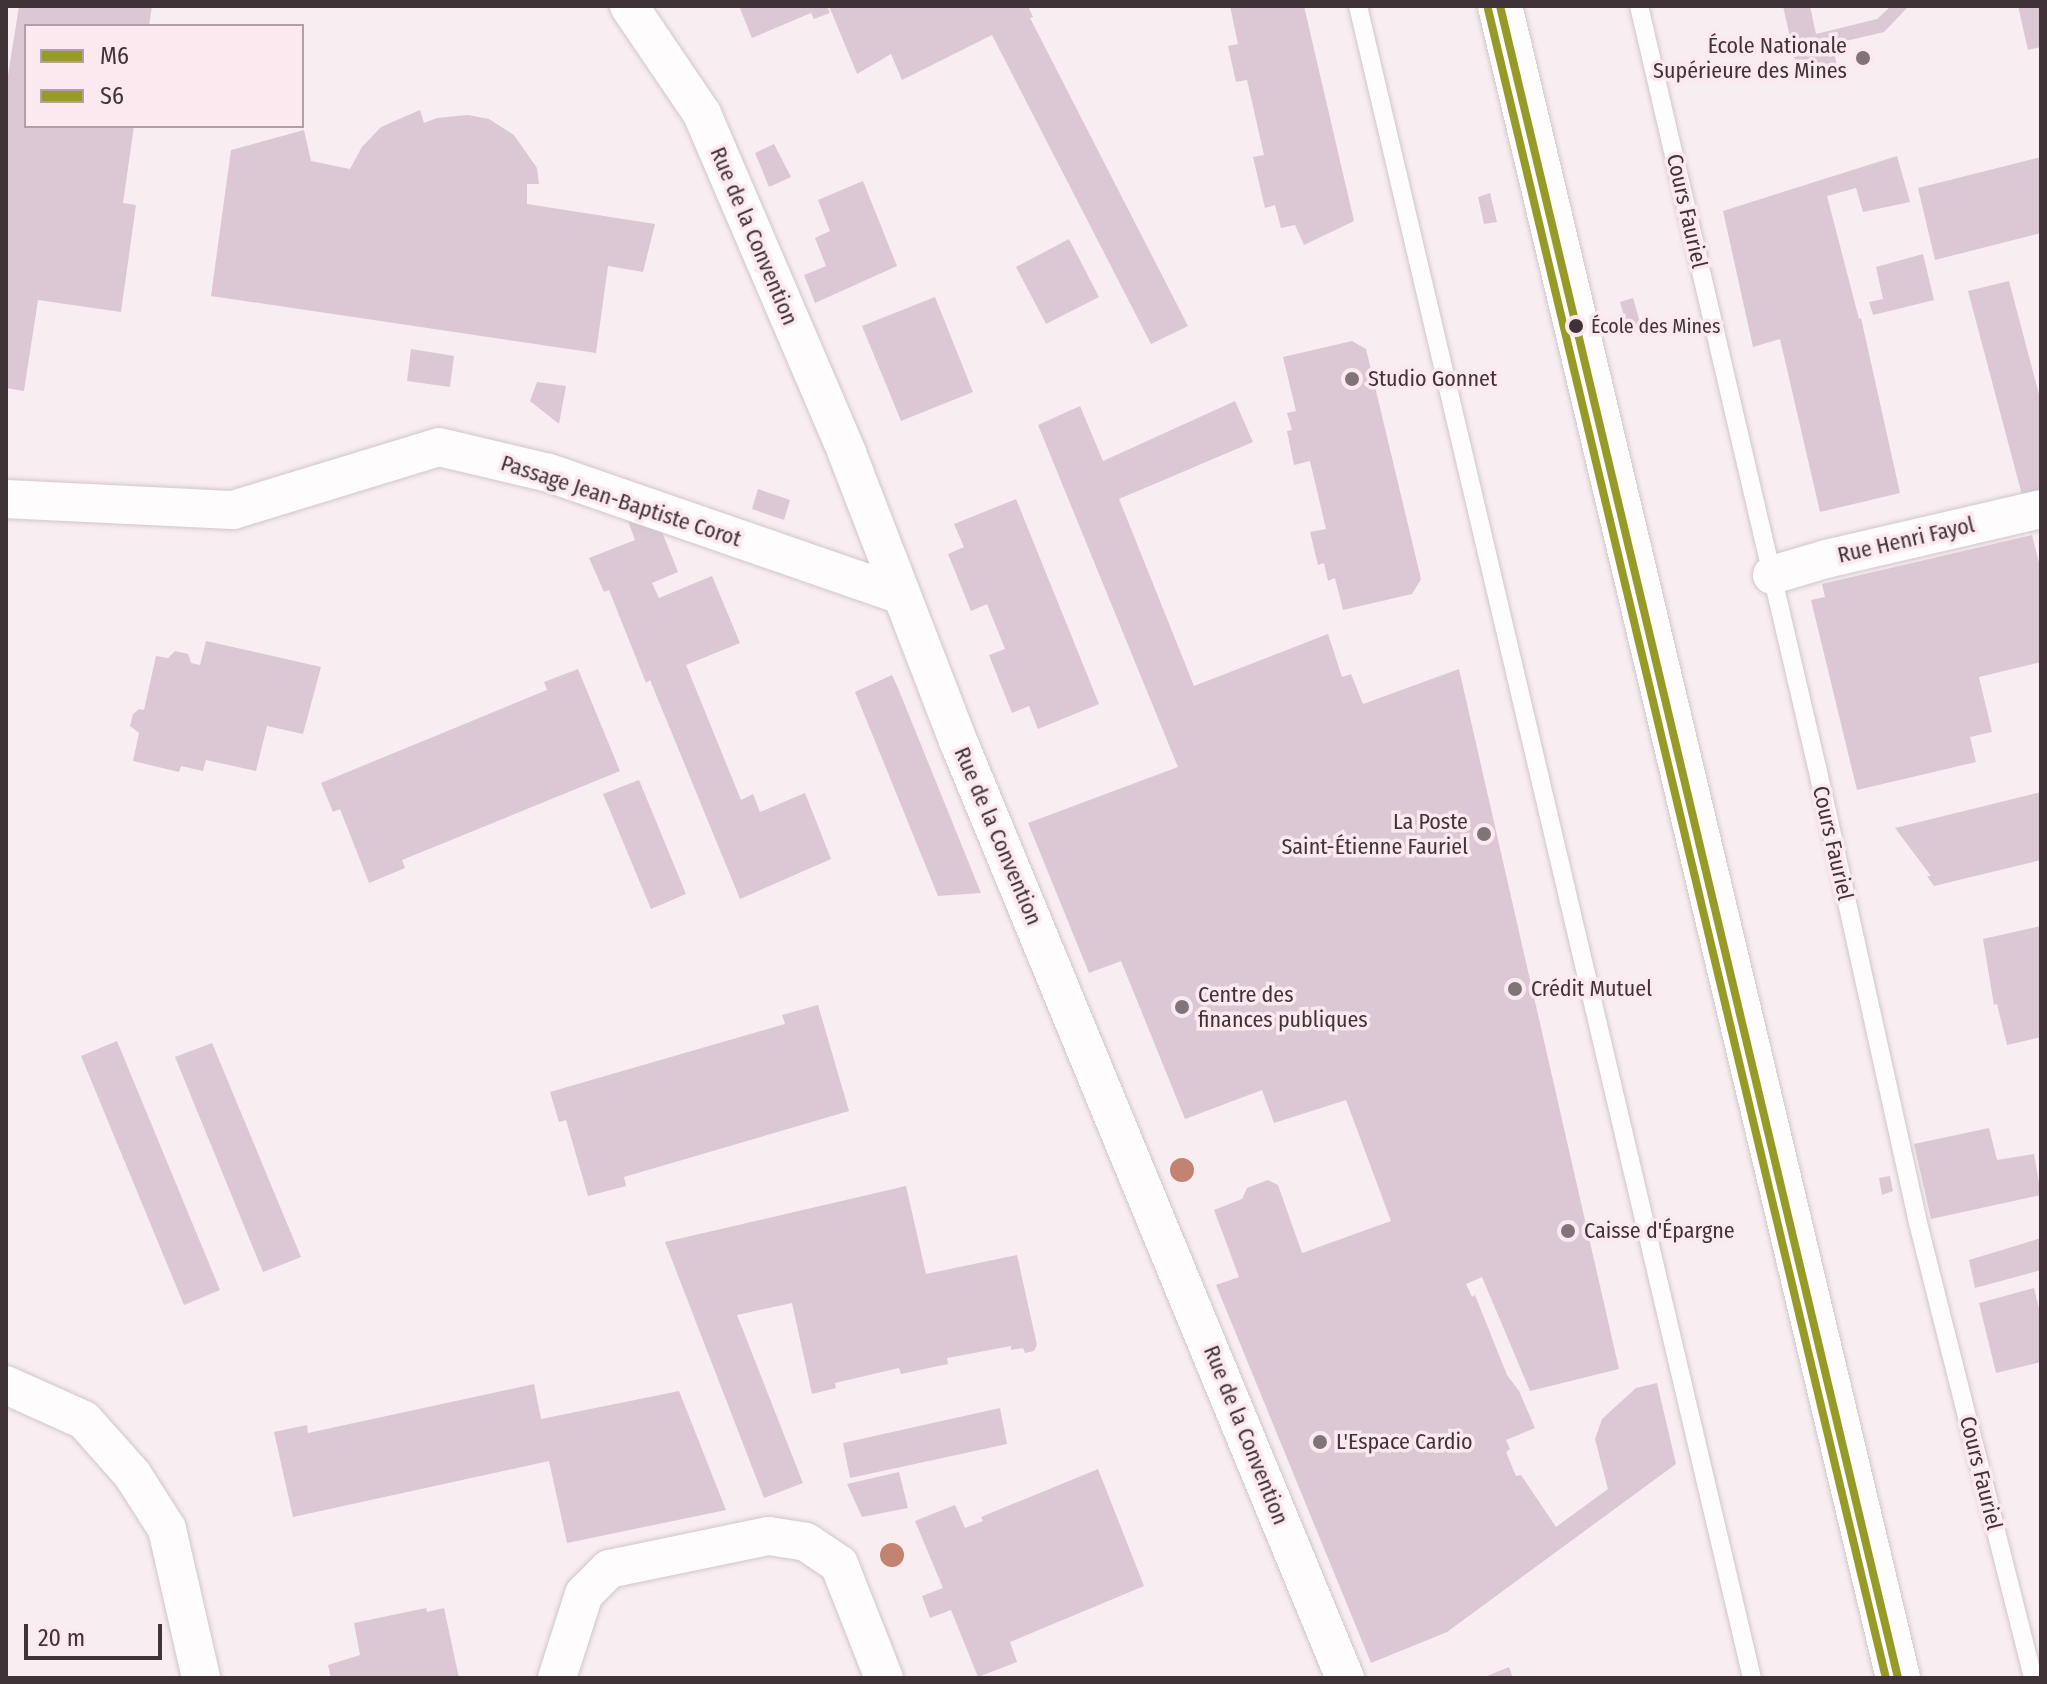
<!DOCTYPE html>
<html>
<head>
<meta charset="utf-8">
<style>
	body { margin:0 }
	#map { position:relative; width:2047px; height:1684px; overflow:hidden; background:#f8edf0; font-family:"Fira Sans Condensed",sans-serif }
	div>[style] { position:absolute }
	.building>* { inset:0; background:#dbc8d4 }
	.roads { filter:drop-shadow(0 0 2px #d1c6ca) drop-shadow(0 0 2px #d1c6ca) }
	.service>* { height:18px; margin:-9px; padding:0 9px; transform-origin:9px; border-radius:9px; background:#fefcfd }
	.minor>* { height:38px; margin:-19px; padding:0 19px; transform-origin:19px; border-radius:19px; background:#fefcfd }
	.secondary>* { height:44px; margin:-22px; padding:0 22px; transform-origin:22px; border-radius:22px; background:#fefcfd }
	.bus-1>* { height:8px; margin:-4px; padding:0 4px; transform-origin:4px; border-radius:4px; background:#969a27 }
	.bus-2>* { height:8px; margin:-4px; padding:0 4px; transform-origin:4px; border-radius:4px; background:#969a27 }
	.trees>* { width:24px; height:24px; margin:-12px; border-radius:50%; background:#c28470 }
	.dots>* { width:22px; height:22px; translate:-50% -50%; box-sizing:border-box; border:4px solid #fce9ef; border-radius:50% }
	span { translate:-50% -50%; white-space:nowrap; text-align:center; line-height:1.15; -webkit-text-stroke:7px #fce9ef; paint-order:stroke }
	.bus-label { font-size:20px; color:#3f3337 }
	.left { translate:0 -50%; text-align:left }
	.poi-label { font-size:22px; color:#3f3337 }
	.right { translate:-100% -50%; text-align:right }
	.street-label { font-size:22px; color:#3f3337 }
	.frame { position:absolute; inset:0; border:8px solid #3f3337; pointer-events:none }
	.legend { position:absolute; left:24px; top:24px; width:280px; height:104px; box-sizing:border-box; background:#fce9ef; border:2px solid #b0a0a5; margin:0; padding:10px 14px; list-style:none; font-size:24px; color:#3f3337 }
	.legend li { display:flex; align-items:center; gap:16px; height:40px }
	.legend b { width:40px; border:2px solid #b0a0a5 }
	.scale { position:absolute; left:24px; top:1624px; width:138px; height:36px; box-sizing:border-box; border:4px solid #3f3337; border-top:0; padding-left:10px; font-size:24px; line-height:28px; white-space:nowrap; color:#3f3337; -webkit-text-stroke:6px #fce9ef; paint-order:stroke }
</style>
</head>
<body>
<div id="map">
	<div class="building">
		<div style="clip-path:polygon(19px 6px,152px 6px,149px 26px,26px 26px,26px 126px,134px 126px,123px 203px,136px 205px,121px 312px,38px 300px,24px 391px,6px 388px,6px 88px)"></div>
		<div style="clip-path:polygon(739px 6px,827px 6px,830px 13px,814px 19px,811px 13px,752px 38px)"></div>
		<div style="clip-path:polygon(829px 6px,1028px 6px,1033px 17px,1030px 18px,1188px 326px,1151px 344px,992px 35px,902px 80px,891px 54px,857px 74px)"></div>
		<div style="clip-path:polygon(1230px 6px,1304px 6px,1354px 221px,1304px 245px,1295px 225px,1281px 228px,1275px 205px,1265px 208px,1253px 157px,1264px 155px,1247px 80px,1236px 82px,1228px 46px,1238px 44px)"></div>
		<div style="clip-path:polygon(1783px 6px,1810px 6px,1816px 34px,1877px 19px,1891px 6px,1909px 6px,1884px 32px,1833px 44px,1837px 68px,1799px 78px)"></div>
		<div style="clip-path:polygon(2018px 6px,2041px 6px,2041px 47px,2028px 50px)"></div>
		<div style="clip-path:polygon(420px 110px,424px 123px,437px 118px,468px 115px,489px 119px,514px 135px,537px 168px,539px 184px,527px 184px,527px 204px,655px 224px,643px 272px,608px 266px,596px 353px,211px 296px,231px 150px,304px 130px,311px 161px,350px 169px,362px 147px,381px 127px)"></div>
		<div style="clip-path:polygon(774px 144px,791px 177px,769px 187px,755px 153px)"></div>
		<div style="clip-path:polygon(1897px 156px,1910px 202px,1863px 212px,1856px 188px,1827px 196px,1859px 319px,1861px 318px,1900px 493px,1820px 512px,1780px 339px,1753px 347px,1723px 211px)"></div>
		<div style="clip-path:polygon(2041px 157px,2041px 233px,1935px 260px,1918px 188px)"></div>
		<div style="clip-path:polygon(863px 181px,897px 266px,815px 303px,804px 275px,826px 266px,815px 238px,830px 231px,818px 200px)"></div>
		<div style="clip-path:polygon(1490px 193px,1497px 222px,1484px 224px,1478px 197px)"></div>
		<div style="clip-path:polygon(1069px 239px,1099px 297px,1046px 324px,1016px 267px)"></div>
		<div style="clip-path:polygon(1923px 254px,1934px 300px,1873px 315px,1869px 302px,1883px 299px,1876px 267px)"></div>
		<div style="clip-path:polygon(2009px 281px,2041px 402px,2041px 491px,2022px 495px,1968px 291px)"></div>
		<div style="clip-path:polygon(935px 297px,973px 392px,901px 421px,862px 326px)"></div>
		<div style="clip-path:polygon(1633px 298px,1641px 326px,1628px 330px,1620px 302px)"></div>
		<div style="clip-path:polygon(1352px 341px,1366px 349px,1421px 579px,1412px 594px,1343px 610px,1335px 578px,1328px 581px,1324px 563px,1318px 565px,1310px 532px,1326px 529px,1310px 461px,1294px 465px,1287px 431px,1292px 430px,1287px 413px,1296px 411px,1283px 357px)"></div>
		<div style="clip-path:polygon(411px 349px,454px 356px,450px 387px,407px 381px)"></div>
		<div style="clip-path:polygon(537px 382px,566px 386px,559px 424px,530px 401px)"></div>
		<div style="clip-path:polygon(1235px 401px,1253px 442px,1119px 499px,1194px 686px,1328px 634px,1342px 677px,1351px 674px,1363px 704px,1459px 669px,1619px 1369px,1530px 1391px,1482px 1277px,1466px 1284px,1472px 1297px,1475px 1295px,1507px 1375px,1519px 1391px,1535px 1428px,1506px 1440px,1510px 1449px,1506px 1452px,1516px 1476px,1521px 1475px,1556px 1527px,1608px 1489px,1595px 1439px,1602px 1419px,1636px 1388px,1657px 1383px,1676px 1464px,1447px 1632px,1371px 1663px,1216px 1285px,1239px 1277px,1214px 1210px,1242px 1199px,1247px 1188px,1268px 1180px,1278px 1185px,1302px 1253px,1391px 1221px,1346px 1100px,1274px 1123px,1262px 1090px,1185px 1119px,1121px 961px,1089px 973px,1028px 823px,1178px 767px,1038px 425px,1080px 406px,1103px 461px)"></div>
		<div style="clip-path:polygon(758px 489px,790px 500px,784px 520px,752px 509px)"></div>
		<div style="clip-path:polygon(1016px 499px,1099px 704px,1038px 729px,1029px 706px,1012px 713px,989px 655px,1005px 649px,987px 604px,971px 611px,948px 554px,964px 547px,954px 524px)"></div>
		<div style="clip-path:polygon(628px 521px,662px 532px,678px 572px,652px 583px,659px 598px,712px 576px,740px 643px,686px 665px,741px 800px,753px 794px,760px 812px,805px 793px,831px 859px,740px 899px,650px 680px,646px 683px,609px 590px,604px 592px,589px 558px,635px 540px)"></div>
		<div style="clip-path:polygon(2032px 535px,2041px 571px,2041px 662px,1979px 677px,1992px 732px,1970px 737px,1976px 762px,1857px 790px,1811px 600px,1825px 597px,1822px 584px)"></div>
		<div style="clip-path:polygon(206px 641px,321px 667px,303px 734px,267px 726px,256px 771px,206px 760px,203px 771px,181px 766px,179px 772px,133px 761px,139px 733px,130px 726px,133px 714px,139px 709px,144px 710px,156px 656px,168px 658px,175px 651px,188px 654px,191px 663px,200px 665px)"></div>
		<div style="clip-path:polygon(578px 669px,620px 771px,402px 860px,405px 868px,369px 883px,340px 809px,333px 812px,321px 783px,547px 690px,544px 682px)"></div>
		<div style="clip-path:polygon(892px 675px,898px 688px,981px 893px,938px 896px,855px 692px)"></div>
		<div style="clip-path:polygon(639px 780px,686px 894px,651px 909px,603px 794px)"></div>
		<div style="clip-path:polygon(2041px 792px,2041px 860px,1934px 886px,1927px 876px,1931px 876px,1895px 828px)"></div>
		<div style="clip-path:polygon(2041px 926px,2041px 1037px,2007px 1045px,1997px 1004px,1994px 1005px,1983px 939px)"></div>
		<div style="clip-path:polygon(818px 1005px,849px 1111px,624px 1177px,626px 1186px,588px 1196px,566px 1120px,559px 1122px,550px 1092px,785px 1024px,782px 1015px)"></div>
		<div style="clip-path:polygon(117px 1041px,220px 1290px,184px 1305px,81px 1056px)"></div>
		<div style="clip-path:polygon(212px 1043px,301px 1257px,263px 1272px,175px 1057px)"></div>
		<div style="clip-path:polygon(1989px 1128px,1997px 1160px,2034px 1154px,2041px 1195px,1931px 1219px,1914px 1144px)"></div>
		<div style="clip-path:polygon(1890px 1176px,1893px 1191px,1882px 1195px,1879px 1178px)"></div>
		<div style="clip-path:polygon(906px 1186px,926px 1274px,1017px 1255px,1037px 1345px,1034px 1351px,1025px 1353px,1023px 1348px,1011px 1350px,1011px 1346px,947px 1358px,948px 1364px,901px 1374px,899px 1368px,835px 1383px,836px 1388px,812px 1394px,792px 1303px,737px 1315px,803px 1483px,764px 1498px,665px 1242px)"></div>
		<div style="clip-path:polygon(2041px 1238px,2041px 1270px,1975px 1288px,1969px 1260px)"></div>
		<div style="clip-path:polygon(2034px 1288px,2041px 1317px,2041px 1362px,1996px 1373px,1979px 1303px)"></div>
		<div style="clip-path:polygon(534px 1384px,541px 1419px,679px 1391px,726px 1510px,567px 1543px,549px 1461px,293px 1517px,274px 1432px,307px 1425px,308px 1433px)"></div>
		<div style="clip-path:polygon(1000px 1408px,1007px 1444px,850px 1478px,843px 1443px)"></div>
		<div style="clip-path:polygon(1098px 1469px,1144px 1586px,1010px 1642px,1017px 1662px,978px 1677px,951px 1610px,930px 1618px,922px 1596px,943px 1588px,915px 1521px,955px 1505px,965px 1528px,983px 1521px,981px 1517px)"></div>
		<div style="clip-path:polygon(899px 1472px,908px 1508px,862px 1517px,847px 1484px)"></div>
		<div style="clip-path:polygon(426px 1608px,427px 1612px,444px 1608px,459px 1678px,331px 1678px,328px 1665px,360px 1655px,354px 1623px)"></div>
		<div style="clip-path:polygon(1509px 1667px,1513px 1678px,1482px 1678px)"></div>
	</div>
	<div class="roads">
		<div class="service">
			<div style="left:1358px;top:6px;width:1718px;rotate:76.74deg"></div>
			<div style="left:1639px;top:6px;width:782px;rotate:76.84deg"></div>
			<div style="left:1817px;top:767px;width:463px;rotate:77.5deg"></div>
			<div style="left:1917px;top:1219px;width:473px;rotate:75.8deg"></div>
		</div>
		<div class="minor">
			<div style="left:629px;top:6px;width:130px;rotate:55.9deg"></div>
			<div style="left:702px;top:114px;width:369px;rotate:66.8deg"></div>
			<div style="left:847px;top:453px;width:311px;rotate:68.9deg"></div>
			<div style="left:959px;top:743px;width:1012px;rotate:67.57deg"></div>
			<div style="left:6px;top:499px;width:227px;rotate:2.8deg"></div>
			<div style="left:233px;top:510px;width:215px;rotate:-17deg"></div>
			<div style="left:439px;top:447px;width:113px;rotate:13.3deg"></div>
			<div style="left:549px;top:473px;width:373px;rotate:19.1deg"></div>
			<div style="left:1772px;top:575px;width:56px;rotate:-16.5deg"></div>
			<div style="left:1826px;top:559px;width:221px;rotate:-13.1deg"></div>
			<div style="left:6px;top:1385px;width:85px;rotate:24.2deg"></div>
			<div style="left:84px;top:1420px;width:72px;rotate:48.4deg"></div>
			<div style="left:132px;top:1474px;width:65px;rotate:57.5deg"></div>
			<div style="left:167px;top:1529px;width:153px;rotate:77.1deg"></div>
			<div style="left:557px;top:1678px;width:88px;rotate:-72.2deg"></div>
			<div style="left:584px;top:1594px;width:35px;rotate:-45deg"></div>
			<div style="left:609px;top:1569px;width:163px;rotate:-11.7deg"></div>
			<div style="left:769px;top:1536px;width:37px;rotate:9deg"></div>
			<div style="left:806px;top:1542px;width:40px;rotate:34deg"></div>
			<div style="left:839px;top:1564px;width:123px;rotate:68.5deg"></div>
		</div>
		<div class="secondary">
			<div style="left:1500px;top:6px;width:1719px;rotate:76.61deg"></div>
		</div>
	</div>
	<div class="bus-1">
		<div style="left:1500px;top:6px;width:1719px;rotate:76.61deg"></div>
	</div>
	<div class="bus-2">
		<div style="left:1488px;top:9px;width:1716px;rotate:76.59deg"></div>
	</div>
	<div class="trees">
		<div style="left:1182px;top:1170px"></div>
		<div style="left:892px;top:1555px"></div>
	</div>
	<div class="dots">
		<div style="left:1863px;top:58px;background:#807478"></div>
		<div style="left:1576px;top:326px;background:#3f3337"></div>
		<div style="left:1352px;top:379px;background:#807478"></div>
		<div style="left:1484px;top:834px;background:#807478"></div>
		<div style="left:1515px;top:989px;background:#807478"></div>
		<div style="left:1182px;top:1007px;background:#807478"></div>
		<div style="left:1568px;top:1231px;background:#807478"></div>
		<div style="left:1320px;top:1442px;background:#807478"></div>
	</div>
	<div class="bus-label">
		<span class="left" style="left:1591px;top:326px">École des Mines</span>
	</div>
	<div class="poi-label">
		<span class="right" style="left:1847px;top:58px">École Nationale<br>Supérieure des Mines</span>
		<span class="left" style="left:1368px;top:379px">Studio Gonnet</span>
		<span class="right" style="left:1468px;top:834px">La Poste<br>Saint-Étienne Fauriel</span>
		<span class="left" style="left:1531px;top:989px">Crédit Mutuel</span>
		<span class="left" style="left:1198px;top:1007px">Centre des<br>finances publiques</span>
		<span class="left" style="left:1584px;top:1231px">Caisse d'Épargne</span>
		<span class="left" style="left:1336px;top:1442px">L'Espace Cardio</span>
	</div>
	<div class="street-label">
		<span style="left:1687px;top:211px;rotate:77deg">Cours Fauriel</span>
		<span style="left:754px;top:236px;rotate:67deg">Rue de la Convention</span>
		<span style="left:621px;top:501px;rotate:18deg">Passage Jean-Baptiste Corot</span>
		<span style="left:1906px;top:540px;rotate:-13deg">Rue Henri Fayol</span>
		<span style="left:998px;top:836px;rotate:67deg">Rue de la Convention</span>
		<span style="left:1833px;top:843px;rotate:77deg">Cours Fauriel</span>
		<span style="left:1246px;top:1435px;rotate:68deg">Rue de la Convention</span>
		<span style="left:1981px;top:1473px;rotate:76deg">Cours Fauriel</span>
	</div>
	<div class="frame"></div>
	<ul class="legend">
	<li><b style="height:10px;background:#969a27"></b>M6</li>
	<li><b style="height:10px;background:#969a27"></b>S6</li>
	</ul>
	<div class="scale">20 m</div>
</div>
</body>
</html>
